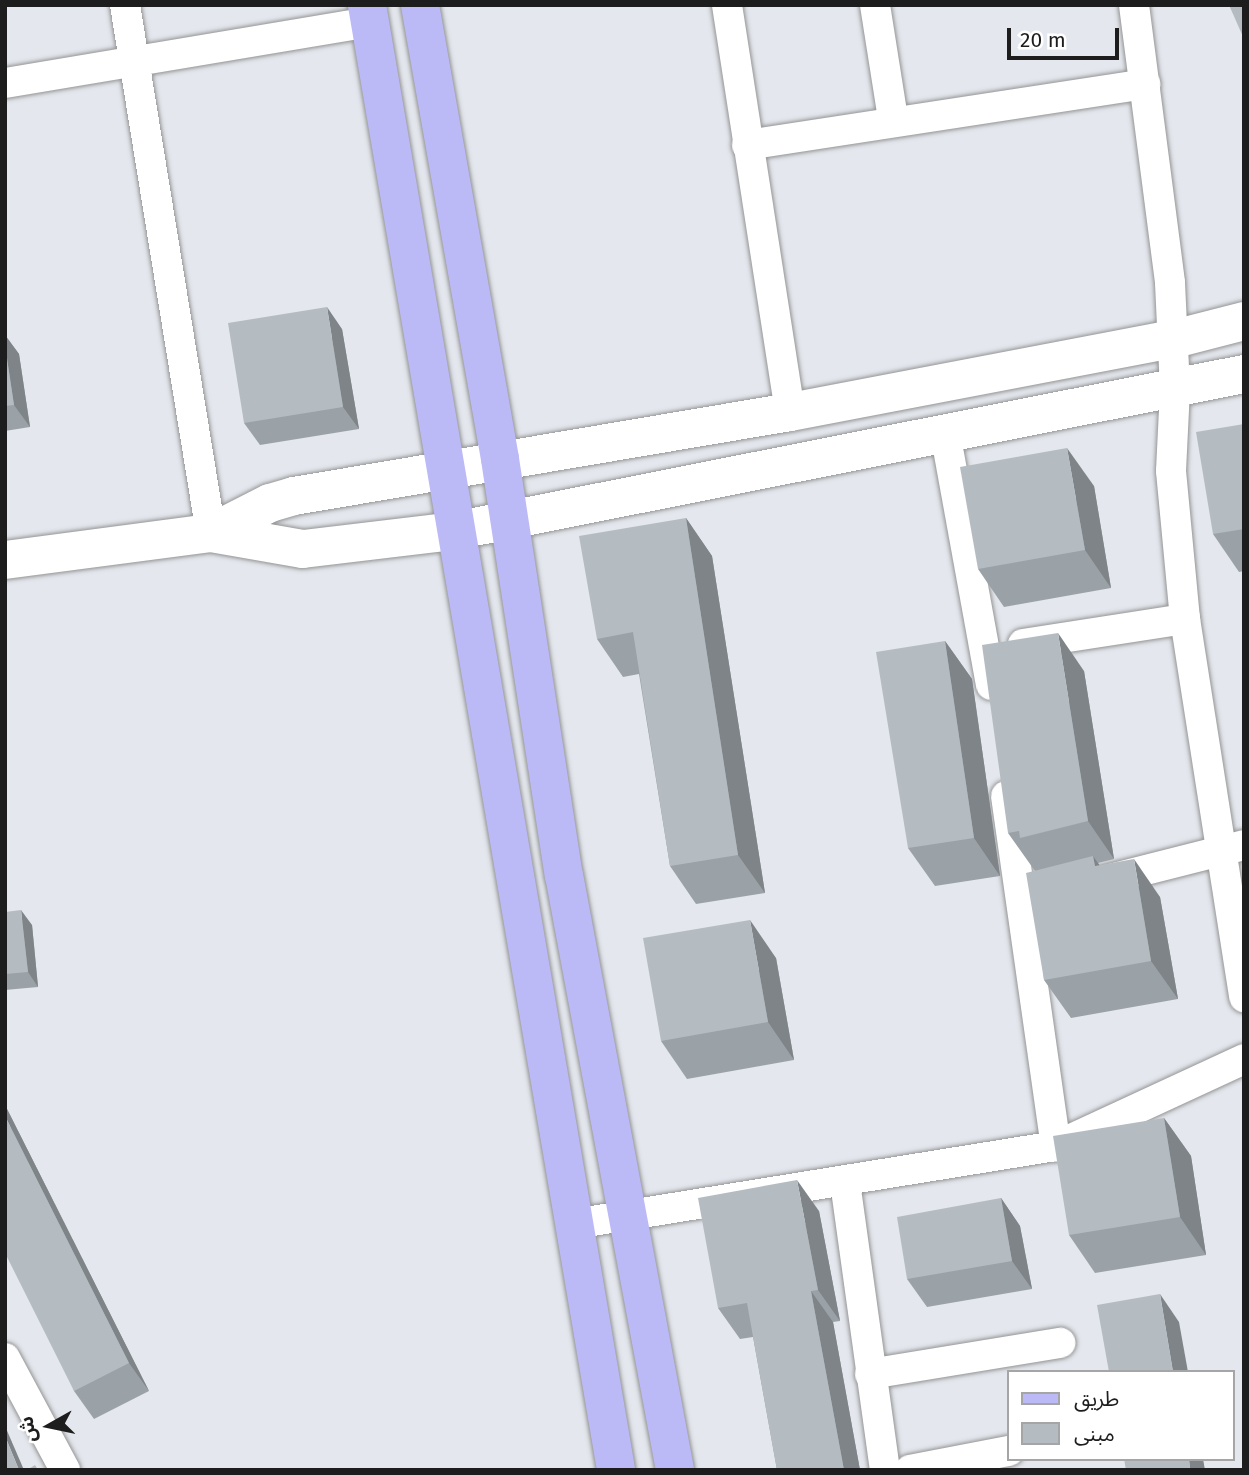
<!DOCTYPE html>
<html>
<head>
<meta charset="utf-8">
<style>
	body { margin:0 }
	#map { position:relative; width:1249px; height:1475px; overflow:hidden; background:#e4e8ee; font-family:"Fira Sans","Noto Sans Arabic",sans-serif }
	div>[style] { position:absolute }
	.roads { filter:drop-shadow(0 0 2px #949494) drop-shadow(0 0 2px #949494) }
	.minor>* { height:30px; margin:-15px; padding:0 15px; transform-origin:15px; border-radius:15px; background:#fff }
	.tertiary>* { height:38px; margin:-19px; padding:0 19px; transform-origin:19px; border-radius:19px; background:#fff }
	.secondary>* { height:38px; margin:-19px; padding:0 19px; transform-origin:19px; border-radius:19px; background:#bcbaf6 }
	.wall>* { inset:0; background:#9ba2a7 }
	.shaded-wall>* { inset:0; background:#7e8488 }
	.building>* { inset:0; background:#b4bcc2 }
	span { translate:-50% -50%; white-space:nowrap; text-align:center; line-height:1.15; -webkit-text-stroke:6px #fff; paint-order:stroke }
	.frame { position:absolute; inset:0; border:7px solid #1d1d1d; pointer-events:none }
	.legend { position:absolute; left:1007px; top:1370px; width:228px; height:91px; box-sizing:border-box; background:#fff; border:2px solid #a5a5a5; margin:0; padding:9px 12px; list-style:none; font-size:21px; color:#1d1d1d }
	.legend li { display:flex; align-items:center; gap:14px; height:35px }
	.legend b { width:35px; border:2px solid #a5a5a5 }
	.north { position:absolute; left:14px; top:1391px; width:70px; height:70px; -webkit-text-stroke:5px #fff; paint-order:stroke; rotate:261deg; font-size:19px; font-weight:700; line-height:28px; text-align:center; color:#1d1d1d }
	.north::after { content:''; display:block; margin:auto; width:24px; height:32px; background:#1d1d1d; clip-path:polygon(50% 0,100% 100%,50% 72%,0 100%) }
	.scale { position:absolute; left:1007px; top:28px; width:112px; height:32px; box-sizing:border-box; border:4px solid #1d1d1d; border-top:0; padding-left:9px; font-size:21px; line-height:24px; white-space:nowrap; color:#1d1d1d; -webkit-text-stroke:5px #fff; paint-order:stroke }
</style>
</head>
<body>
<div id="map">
	<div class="roads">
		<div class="minor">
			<div style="left:125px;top:5px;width:535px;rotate:80.75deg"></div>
			<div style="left:727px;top:5px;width:412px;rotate:81.2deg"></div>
			<div style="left:875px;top:5px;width:115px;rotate:81deg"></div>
			<div style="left:1134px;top:5px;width:280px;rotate:82.6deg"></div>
			<div style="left:1170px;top:283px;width:106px;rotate:87.3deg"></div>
			<div style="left:1175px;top:389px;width:82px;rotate:92.8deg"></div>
			<div style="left:1171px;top:471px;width:149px;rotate:84.6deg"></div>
			<div style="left:1185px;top:619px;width:383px;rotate:81.1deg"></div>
			<div style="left:5px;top:83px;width:369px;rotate:-9.5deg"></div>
			<div style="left:747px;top:145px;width:403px;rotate:-8.7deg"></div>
			<div style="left:945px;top:432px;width:257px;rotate:79.7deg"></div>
			<div style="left:1023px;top:644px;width:164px;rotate:-8.8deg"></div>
			<div style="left:1006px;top:796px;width:354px;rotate:81.9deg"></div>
			<div style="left:1102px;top:881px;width:146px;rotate:-14.2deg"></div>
			<div style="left:845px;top:1182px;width:291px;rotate:82.1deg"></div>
			<div style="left:574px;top:1224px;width:488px;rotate:-9.2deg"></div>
			<div style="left:1056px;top:1146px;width:207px;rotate:-24.8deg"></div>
			<div style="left:5px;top:1358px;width:127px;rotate:61.8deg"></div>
			<div style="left:870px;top:1374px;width:193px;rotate:-9.3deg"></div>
			<div style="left:910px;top:1470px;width:101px;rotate:-10.9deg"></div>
		</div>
		<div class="tertiary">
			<div style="left:211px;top:533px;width:66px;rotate:-27deg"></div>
			<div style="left:270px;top:503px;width:25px;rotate:-16deg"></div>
			<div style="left:294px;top:496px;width:503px;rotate:-9.61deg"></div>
			<div style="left:790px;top:412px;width:391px;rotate:-10.8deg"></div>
			<div style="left:1174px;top:339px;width:72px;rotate:-14.4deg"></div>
			<div style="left:5px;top:560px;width:208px;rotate:-7.5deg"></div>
			<div style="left:211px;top:533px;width:93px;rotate:9.9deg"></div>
			<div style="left:303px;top:549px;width:152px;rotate:-6.8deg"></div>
			<div style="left:454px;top:531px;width:805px;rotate:-11.24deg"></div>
		</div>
		<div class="secondary">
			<div style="left:367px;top:5px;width:1486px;rotate:80.35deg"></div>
			<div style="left:420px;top:5px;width:461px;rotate:80deg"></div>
			<div style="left:500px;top:459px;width:421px;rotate:81.3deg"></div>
			<div style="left:564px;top:875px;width:605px;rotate:79.43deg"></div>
		</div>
	</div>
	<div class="wall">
		<div style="clip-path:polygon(342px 329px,359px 429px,260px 445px,244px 423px)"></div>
		<div style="clip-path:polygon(5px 335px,19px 354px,30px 427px,5px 431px)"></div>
		<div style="clip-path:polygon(1244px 424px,1244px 571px,1239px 572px,1213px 534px)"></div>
		<div style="clip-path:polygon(1094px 486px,1111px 588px,1004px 607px,978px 569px)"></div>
		<div style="clip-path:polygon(686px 518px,712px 556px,765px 893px,696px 904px,670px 866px,639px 674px,623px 677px,597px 639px)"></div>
		<div style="clip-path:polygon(945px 641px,972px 679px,1000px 876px,935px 886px,908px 848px)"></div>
		<div style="clip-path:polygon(1084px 671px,1114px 859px,1098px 863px,1099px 865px,1160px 897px,1178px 999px,1071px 1018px,1044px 980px,1035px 871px,1008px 833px)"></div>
		<div style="clip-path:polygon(5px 912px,32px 925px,38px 987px,5px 990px)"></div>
		<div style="clip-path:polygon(776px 958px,794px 1060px,687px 1079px,661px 1041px)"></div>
		<div style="clip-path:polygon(5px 1105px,149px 1391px,94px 1419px,74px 1391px)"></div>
		<div style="clip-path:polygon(1164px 1118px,1191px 1156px,1206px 1255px,1095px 1273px,1069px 1235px)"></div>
		<div style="clip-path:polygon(1001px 1198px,1020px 1226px,1032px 1289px,927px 1307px,907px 1279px)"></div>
		<div style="clip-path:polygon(819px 1211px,840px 1321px,833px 1322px,860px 1470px,777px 1470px,753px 1337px,740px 1339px,718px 1308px)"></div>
	</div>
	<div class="shaded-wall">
		<div style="clip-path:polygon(327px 307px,342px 329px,359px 429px,343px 407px)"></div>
		<div style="clip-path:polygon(5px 335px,19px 354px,30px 427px,14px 405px,5px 345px)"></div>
		<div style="clip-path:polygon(1067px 448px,1094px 486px,1111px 588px,1085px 550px)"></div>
		<div style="clip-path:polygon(686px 518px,712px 556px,765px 893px,738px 855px)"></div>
		<div style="clip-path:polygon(1058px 633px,1084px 671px,1114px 859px,1088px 821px)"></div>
		<div style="clip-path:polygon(945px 641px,972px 679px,1000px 876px,974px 838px)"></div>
		<div style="clip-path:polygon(1093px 856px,1120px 894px,1095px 866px)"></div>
		<div style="clip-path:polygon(1134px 859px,1160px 897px,1178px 999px,1151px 961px)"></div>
		<div style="clip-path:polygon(21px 910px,32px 925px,38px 987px,28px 972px)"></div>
		<div style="clip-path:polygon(750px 920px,776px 958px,794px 1060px,768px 1022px)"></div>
		<div style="clip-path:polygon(5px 1105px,149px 1391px,129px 1363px,5px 1116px)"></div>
		<div style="clip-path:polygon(1164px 1118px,1191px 1156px,1206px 1255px,1180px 1217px)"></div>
		<div style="clip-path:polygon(797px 1180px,819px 1211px,840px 1321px,818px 1290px)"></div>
		<div style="clip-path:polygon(1001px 1198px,1020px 1226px,1032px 1289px,1012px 1261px)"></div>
		<div style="clip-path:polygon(811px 1291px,833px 1322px,860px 1470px,844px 1470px)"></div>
		<div style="clip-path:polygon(1160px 1294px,1179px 1322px,1188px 1372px,1173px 1372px)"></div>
		<div style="clip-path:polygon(5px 1426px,24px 1470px,19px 1470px,5px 1436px)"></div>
		<div style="clip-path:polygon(1189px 1459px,1203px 1459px,1205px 1470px,1190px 1470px)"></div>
	</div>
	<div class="building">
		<div style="clip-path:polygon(1229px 5px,1244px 5px,1244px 39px)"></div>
		<div style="clip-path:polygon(327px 307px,343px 407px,244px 423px,228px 323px)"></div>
		<div style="clip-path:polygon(5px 345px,14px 405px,5px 406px)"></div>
		<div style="clip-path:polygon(1244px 424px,1244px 529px,1213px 534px,1196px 432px)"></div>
		<div style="clip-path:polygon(1067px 448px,1085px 550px,978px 569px,960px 467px)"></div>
		<div style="clip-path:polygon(686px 518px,738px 855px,670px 866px,633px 632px,597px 639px,579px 536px)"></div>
		<div style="clip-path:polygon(1058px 633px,1088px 821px,1020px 838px,1019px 831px,1008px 833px,982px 645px)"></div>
		<div style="clip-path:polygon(945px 641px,974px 838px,908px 848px,876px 652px)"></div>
		<div style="clip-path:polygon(1093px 856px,1095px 866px,1134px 859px,1151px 961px,1044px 980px,1026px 873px)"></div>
		<div style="clip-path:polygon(21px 910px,28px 972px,5px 974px,5px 912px)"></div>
		<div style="clip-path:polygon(750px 920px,768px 1022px,661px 1041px,643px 938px)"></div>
		<div style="clip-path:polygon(5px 1116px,129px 1363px,74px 1391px,5px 1253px)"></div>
		<div style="clip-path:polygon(1164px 1118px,1180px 1217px,1069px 1235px,1053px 1136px)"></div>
		<div style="clip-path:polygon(797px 1180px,818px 1290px,811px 1291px,844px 1470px,777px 1470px,747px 1303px,718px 1308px,698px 1198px)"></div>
		<div style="clip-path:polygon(1001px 1198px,1012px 1261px,907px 1279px,897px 1217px)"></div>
		<div style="clip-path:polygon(1160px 1294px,1173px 1372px,1109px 1372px,1097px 1305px)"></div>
		<div style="clip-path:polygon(5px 1436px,19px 1470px,5px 1470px)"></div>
		<div style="clip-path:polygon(1124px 1459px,1189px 1459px,1190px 1470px,1126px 1470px)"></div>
		<div style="clip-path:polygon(35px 1465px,38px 1470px,27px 1470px)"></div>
	</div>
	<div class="frame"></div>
	<ul class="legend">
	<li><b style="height:9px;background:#bcbaf6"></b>طريق</li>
	<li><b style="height:19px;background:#b4bcc2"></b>مبنى</li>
	</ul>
	<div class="north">ش</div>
	<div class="scale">20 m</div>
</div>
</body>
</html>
